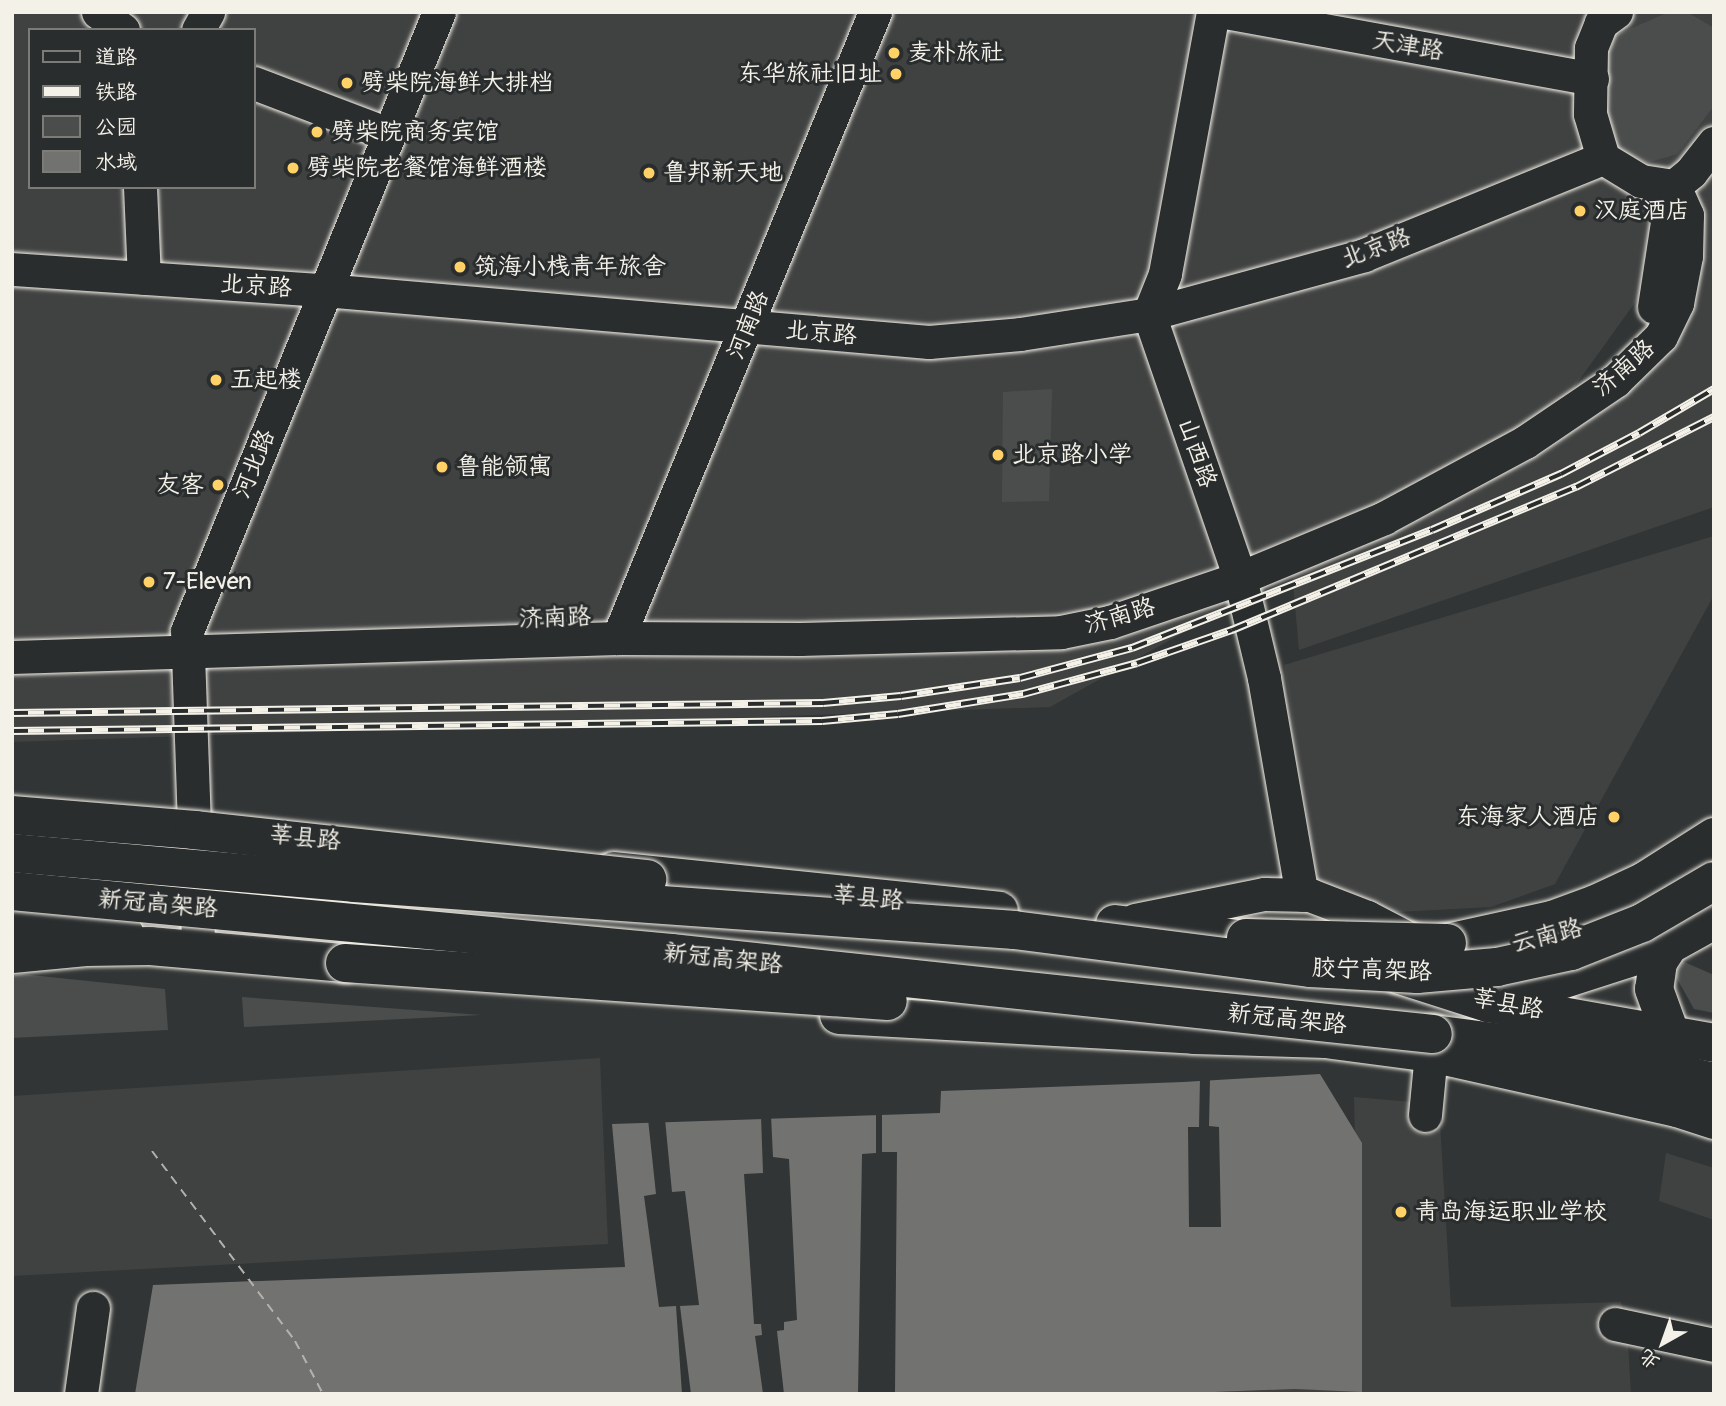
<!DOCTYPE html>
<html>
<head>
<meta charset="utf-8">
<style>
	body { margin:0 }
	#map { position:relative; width:1726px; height:1406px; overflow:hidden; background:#323535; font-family:Pangolin,"LXGW WenKai TC",sans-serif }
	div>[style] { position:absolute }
	.built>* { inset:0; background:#404242 }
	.green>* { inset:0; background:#4b4d4c }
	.water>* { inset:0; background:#727370 }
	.pier>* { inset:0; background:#323535 }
	.ferry>* { height:2px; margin-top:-1px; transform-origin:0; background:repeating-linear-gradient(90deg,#b3b2ac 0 9px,transparent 0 16px) }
	.roads { filter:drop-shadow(0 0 2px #f4f1e8) drop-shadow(0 0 2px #f4f1e8) }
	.minor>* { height:33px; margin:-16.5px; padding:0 16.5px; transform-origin:16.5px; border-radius:16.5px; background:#2a2d2e }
	.major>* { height:38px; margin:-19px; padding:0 19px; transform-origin:19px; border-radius:19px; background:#2a2d2e }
	.highway>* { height:38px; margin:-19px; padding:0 19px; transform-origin:19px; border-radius:19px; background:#2a2d2e }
	.rail>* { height:8px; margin-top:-4px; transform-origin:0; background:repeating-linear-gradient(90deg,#2a2d2e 0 16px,#f4f1e8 0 32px); box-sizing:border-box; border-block:2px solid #f4f1e8 }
	.bridges { filter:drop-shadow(0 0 2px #f4f1e8) drop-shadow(0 0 2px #f4f1e8) }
	.highway-bridge>* { height:38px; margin:-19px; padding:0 19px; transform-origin:19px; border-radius:19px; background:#2a2d2e }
	.dots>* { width:19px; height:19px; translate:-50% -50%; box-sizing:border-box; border:4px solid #2a2d2e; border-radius:50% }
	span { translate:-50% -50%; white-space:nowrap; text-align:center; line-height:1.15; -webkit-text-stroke:6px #2a2d2e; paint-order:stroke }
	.street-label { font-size:24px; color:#f4f1e8 }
	.poi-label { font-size:24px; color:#f4f1e8 }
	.left { translate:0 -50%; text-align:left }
	.right { translate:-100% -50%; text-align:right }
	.frame { position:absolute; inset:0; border:14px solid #f4f1e8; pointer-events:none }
	.legend { position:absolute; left:28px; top:28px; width:228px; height:161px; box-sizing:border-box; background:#2a2d2e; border:2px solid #7b7b78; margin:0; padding:9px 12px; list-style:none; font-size:21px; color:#f4f1e8 }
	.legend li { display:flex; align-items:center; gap:14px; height:35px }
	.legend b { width:35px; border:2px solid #7b7b78 }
	.north { position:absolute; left:1628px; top:1308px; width:70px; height:70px; -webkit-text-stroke:5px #2a2d2e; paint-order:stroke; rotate:220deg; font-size:19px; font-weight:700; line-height:28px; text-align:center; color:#f4f1e8 }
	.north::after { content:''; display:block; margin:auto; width:24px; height:32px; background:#f4f1e8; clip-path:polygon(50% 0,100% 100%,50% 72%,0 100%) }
</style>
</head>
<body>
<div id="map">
	<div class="built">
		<div style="clip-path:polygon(evenodd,12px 12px,1714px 12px,1714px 507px,1299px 650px,1292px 572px,1050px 707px,12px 742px,12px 12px,30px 30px,254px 30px,254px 187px,30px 187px,30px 30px,12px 12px,1696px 218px,1652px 359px,1541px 433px,1696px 218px)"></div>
		<div style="clip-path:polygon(1714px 536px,1714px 595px,1555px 884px,1491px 907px,1323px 916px,1284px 665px)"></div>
		<div style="clip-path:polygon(600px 1058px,608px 1244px,12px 1276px,12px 1096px)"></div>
		<div style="clip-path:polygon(1354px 1097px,1435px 1104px,1440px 1123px,1451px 1307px,1621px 1302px,1627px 1327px,1631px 1394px,1163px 1394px,1295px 1389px,1361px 1391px)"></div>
		<div style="clip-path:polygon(1666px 1153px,1714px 1168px,1714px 1220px,1659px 1201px)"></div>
	</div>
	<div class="green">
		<div style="clip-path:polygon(1669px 12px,1687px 12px,1714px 28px,1714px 106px,1677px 154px,1647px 163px,1616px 149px,1608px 118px,1604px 81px,1614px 36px)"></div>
		<div style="clip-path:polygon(1052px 389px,1049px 501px,1002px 502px,1003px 392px)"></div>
		<div style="clip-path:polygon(1682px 961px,1714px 975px,1714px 1013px,1694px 1009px,1675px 975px)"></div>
		<div style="clip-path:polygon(21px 974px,165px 989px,168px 1030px,12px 1038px,12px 976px)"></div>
		<div style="clip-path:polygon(242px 997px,481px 1015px,244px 1027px)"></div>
	</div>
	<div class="water">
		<div style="clip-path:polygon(1320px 1074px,1362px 1143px,1362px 1392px,1295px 1389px,1163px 1394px,135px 1394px,153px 1285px,625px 1267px,612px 1124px,940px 1113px,941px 1091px,1183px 1082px)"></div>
	</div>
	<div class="pier">
		<div style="clip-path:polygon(1200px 1078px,1210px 1078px,1209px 1126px,1219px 1127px,1221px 1227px,1189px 1227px,1188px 1127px,1199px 1127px)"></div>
		<div style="clip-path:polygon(882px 1113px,882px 1152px,897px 1152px,895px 1394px,858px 1394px,862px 1154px,876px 1153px,876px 1114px)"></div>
		<div style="clip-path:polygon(771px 1115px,773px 1157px,789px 1159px,797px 1320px,784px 1322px,784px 1330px,777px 1331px,784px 1394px,763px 1394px,755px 1336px,762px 1335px,761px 1324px,754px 1324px,744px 1174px,763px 1173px,761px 1116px)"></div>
		<div style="clip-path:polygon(648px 1119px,665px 1119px,672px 1192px,685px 1191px,699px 1305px,680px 1306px,691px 1394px,682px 1394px,676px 1306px,659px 1307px,644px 1196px,656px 1194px)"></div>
	</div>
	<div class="ferry">
		<div style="left:152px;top:1151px;width:238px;rotate:53deg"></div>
		<div style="left:295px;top:1341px;width:60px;rotate:62.2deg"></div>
	</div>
	<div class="roads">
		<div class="minor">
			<div style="left:98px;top:12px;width:31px;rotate:36deg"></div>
			<div style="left:1213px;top:12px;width:266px;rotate:100.4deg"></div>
			<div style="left:1165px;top:274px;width:43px;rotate:111.8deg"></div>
			<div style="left:1149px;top:314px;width:279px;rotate:71deg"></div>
			<div style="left:1240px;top:578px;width:103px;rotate:76.5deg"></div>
			<div style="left:1264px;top:678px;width:220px;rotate:80.1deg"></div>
			<div style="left:1225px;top:12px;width:373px;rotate:10.3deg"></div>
			<div style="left:1616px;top:12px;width:19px;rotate:144deg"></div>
			<div style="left:1601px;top:23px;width:27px;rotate:112deg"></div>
			<div style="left:1591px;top:48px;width:66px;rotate:90.9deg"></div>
			<div style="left:1590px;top:114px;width:46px;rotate:73.5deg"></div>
			<div style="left:1603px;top:158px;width:44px;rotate:31.2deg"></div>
			<div style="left:1641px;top:181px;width:33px;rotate:9deg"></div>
			<div style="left:1674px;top:186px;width:22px;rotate:-39deg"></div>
			<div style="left:1691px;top:172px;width:37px;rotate:-52deg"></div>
			<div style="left:198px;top:30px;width:21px;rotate:-61deg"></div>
			<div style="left:254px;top:83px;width:143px;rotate:20.8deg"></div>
			<div style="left:140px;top:187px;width:91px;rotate:87.5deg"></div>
			<div style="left:12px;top:269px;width:313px;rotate:3.9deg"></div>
			<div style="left:324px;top:290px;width:607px;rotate:4.91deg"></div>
			<div style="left:929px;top:342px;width:91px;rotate:-5deg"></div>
			<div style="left:1020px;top:334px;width:131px;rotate:-8.8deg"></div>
			<div style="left:1149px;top:314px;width:223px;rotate:-15.3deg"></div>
			<div style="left:1364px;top:255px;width:258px;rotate:-22.1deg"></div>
			<div style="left:1654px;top:307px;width:106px;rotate:-81.3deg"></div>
			<div style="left:618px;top:638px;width:677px;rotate:-67.68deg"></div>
			<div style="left:12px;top:657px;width:606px;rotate:-1.8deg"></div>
			<div style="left:618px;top:638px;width:182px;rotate:0.3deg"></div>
			<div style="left:800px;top:639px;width:261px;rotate:-1.5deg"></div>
			<div style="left:1061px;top:632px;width:50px;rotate:-11.5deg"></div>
			<div style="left:1110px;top:622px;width:137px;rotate:-18.7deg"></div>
			<div style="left:1240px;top:578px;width:156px;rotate:-22.6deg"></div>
			<div style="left:1384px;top:518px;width:160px;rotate:-28.3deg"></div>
			<div style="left:1525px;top:442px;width:109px;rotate:-34.1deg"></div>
			<div style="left:1615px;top:381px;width:64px;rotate:-44.4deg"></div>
			<div style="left:1661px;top:336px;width:37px;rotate:-64deg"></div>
			<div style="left:1677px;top:303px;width:48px;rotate:-79.2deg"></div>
			<div style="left:1686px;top:256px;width:41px;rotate:-88.6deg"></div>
			<div style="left:1687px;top:215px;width:32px;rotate:-114deg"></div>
			<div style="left:1135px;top:920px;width:132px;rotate:-11.4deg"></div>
			<div style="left:1264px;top:894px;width:46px;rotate:1.2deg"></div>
			<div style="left:1310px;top:895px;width:61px;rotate:21.1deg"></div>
			<div style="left:1367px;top:917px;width:54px;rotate:27.5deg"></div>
			<div style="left:198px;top:940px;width:309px;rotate:-92deg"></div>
			<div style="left:187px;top:631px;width:668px;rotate:-67.85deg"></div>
			<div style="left:1425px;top:1115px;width:62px;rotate:-84.5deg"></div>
			<div style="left:1615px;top:1324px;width:101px;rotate:12deg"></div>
			<div style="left:81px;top:1394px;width:87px;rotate:-82.1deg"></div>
		</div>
		<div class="major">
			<div style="left:614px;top:871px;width:387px;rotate:5.9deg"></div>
			<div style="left:12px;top:924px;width:113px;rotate:5.1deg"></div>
			<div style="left:1115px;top:924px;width:163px;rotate:7deg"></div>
			<div style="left:1669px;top:945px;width:20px;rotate:123deg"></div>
			<div style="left:1658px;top:962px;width:27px;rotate:98deg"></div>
			<div style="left:1654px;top:989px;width:47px;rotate:70deg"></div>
			<div style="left:1400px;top:975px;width:92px;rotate:17.7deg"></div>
			<div style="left:1488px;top:1003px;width:230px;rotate:10deg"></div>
			<div style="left:1496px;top:1001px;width:182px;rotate:-17.9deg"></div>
			<div style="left:1669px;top:945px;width:51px;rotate:-29.1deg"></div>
			<div style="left:839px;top:1015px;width:356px;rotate:3.2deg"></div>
			<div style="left:1194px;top:1035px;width:132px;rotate:1.7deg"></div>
			<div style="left:1326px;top:1039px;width:106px;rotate:7.6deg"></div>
			<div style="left:1431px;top:1053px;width:252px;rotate:12.6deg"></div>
			<div style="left:1677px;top:1108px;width:39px;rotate:18deg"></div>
		</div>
		<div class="highway">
			<div style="left:1447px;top:943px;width:107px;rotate:-12.4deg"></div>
			<div style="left:1552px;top:920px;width:47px;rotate:-20deg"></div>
			<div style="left:1596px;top:904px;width:54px;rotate:-25.1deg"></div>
			<div style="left:1645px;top:881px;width:82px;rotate:-32.5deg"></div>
			<div style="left:12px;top:954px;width:74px;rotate:-5.4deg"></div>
			<div style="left:86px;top:947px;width:64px;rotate:-0.9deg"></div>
			<div style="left:150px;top:946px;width:196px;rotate:5deg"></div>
			<div style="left:1433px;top:1034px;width:169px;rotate:7.5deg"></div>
			<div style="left:1601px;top:1056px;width:116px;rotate:13deg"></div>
		</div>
	</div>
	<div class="rail">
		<div style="left:12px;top:713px;width:811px;rotate:-0.71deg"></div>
		<div style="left:823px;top:703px;width:78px;rotate:-5.1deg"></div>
		<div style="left:901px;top:696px;width:120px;rotate:-8.6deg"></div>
		<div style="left:1020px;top:678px;width:116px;rotate:-15deg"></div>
		<div style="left:1132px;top:648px;width:322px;rotate:-21.5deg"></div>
		<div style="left:1432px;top:530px;width:141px;rotate:-23.5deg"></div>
		<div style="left:1561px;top:474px;width:88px;rotate:-27.7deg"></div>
		<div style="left:1639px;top:433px;width:87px;rotate:-30.4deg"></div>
		<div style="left:12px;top:731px;width:810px;rotate:-0.71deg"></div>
		<div style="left:822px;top:721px;width:76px;rotate:-5.3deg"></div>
		<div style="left:898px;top:714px;width:127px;rotate:-9.1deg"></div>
		<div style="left:1023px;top:694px;width:118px;rotate:-15.2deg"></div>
		<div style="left:1137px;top:663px;width:101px;rotate:-19.2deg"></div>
		<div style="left:1232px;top:630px;width:373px;rotate:-22.6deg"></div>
		<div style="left:1576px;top:487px;width:155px;rotate:-26.9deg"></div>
	</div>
	<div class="bridges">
		<div class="highway-bridge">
			<div style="left:12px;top:815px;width:183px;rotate:4.7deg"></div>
			<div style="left:194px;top:830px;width:456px;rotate:6.2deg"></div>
			<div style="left:12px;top:853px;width:343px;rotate:5deg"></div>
			<div style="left:354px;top:883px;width:662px;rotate:4.07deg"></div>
			<div style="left:1014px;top:930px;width:298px;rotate:7.3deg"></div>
			<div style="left:1310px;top:968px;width:107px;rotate:3.2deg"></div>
			<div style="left:1417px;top:974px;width:80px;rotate:-5deg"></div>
			<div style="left:1497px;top:967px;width:76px;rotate:-12.2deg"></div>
			<div style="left:1571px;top:951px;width:76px;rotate:-21.5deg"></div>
			<div style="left:1642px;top:923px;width:83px;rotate:-30.3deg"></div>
			<div style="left:12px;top:891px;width:662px;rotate:5.37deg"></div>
			<div style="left:671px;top:953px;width:766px;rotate:6.07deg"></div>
			<div style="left:1246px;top:938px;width:201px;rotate:1.4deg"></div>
			<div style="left:345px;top:963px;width:544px;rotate:4deg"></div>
		</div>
	</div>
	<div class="dots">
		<div style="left:894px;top:53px;background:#ffd166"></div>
		<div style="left:896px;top:74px;background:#ffd166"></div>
		<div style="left:347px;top:83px;background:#ffd166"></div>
		<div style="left:317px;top:132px;background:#ffd166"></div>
		<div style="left:293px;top:168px;background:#ffd166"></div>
		<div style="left:649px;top:173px;background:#ffd166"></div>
		<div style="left:1580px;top:211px;background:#ffd166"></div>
		<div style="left:460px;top:267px;background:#ffd166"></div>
		<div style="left:216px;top:380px;background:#ffd166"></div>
		<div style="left:998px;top:455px;background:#ffd166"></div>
		<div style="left:442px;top:467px;background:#ffd166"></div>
		<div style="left:218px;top:485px;background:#ffd166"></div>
		<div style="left:149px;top:582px;background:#ffd166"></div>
		<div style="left:1614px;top:817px;background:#ffd166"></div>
		<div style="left:1401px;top:1212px;background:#ffd166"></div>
	</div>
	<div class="street-label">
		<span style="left:1408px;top:46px;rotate:10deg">天津路</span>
		<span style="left:1376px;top:248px;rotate:-20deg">北京路</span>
		<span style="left:256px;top:286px;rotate:4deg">北京路</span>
		<span style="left:748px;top:325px;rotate:-68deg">河南路</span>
		<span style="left:821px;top:333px;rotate:5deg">北京路</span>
		<span style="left:1624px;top:368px;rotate:-41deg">济南路</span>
		<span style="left:1197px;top:453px;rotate:71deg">山西路</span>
		<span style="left:254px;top:464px;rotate:-68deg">河北路</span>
		<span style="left:1120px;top:616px;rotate:-16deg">济南路</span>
		<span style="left:555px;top:618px;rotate:-2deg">济南路</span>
		<span style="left:305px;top:838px;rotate:6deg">莘县路</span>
		<span style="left:868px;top:898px;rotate:6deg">莘县路</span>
		<span style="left:158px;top:904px;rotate:5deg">新冠高架路</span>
		<span style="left:1547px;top:936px;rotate:-14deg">云南路</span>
		<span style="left:723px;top:959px;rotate:6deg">新冠高架路</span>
		<span style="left:1372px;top:970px;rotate:2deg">胶宁高架路</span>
		<span style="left:1508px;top:1004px;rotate:11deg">莘县路</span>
		<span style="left:1287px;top:1019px;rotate:6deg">新冠高架路</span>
	</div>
	<div class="poi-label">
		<span class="left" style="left:908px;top:53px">麦朴旅社</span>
		<span class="right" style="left:882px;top:74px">东华旅社旧址</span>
		<span class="left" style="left:361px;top:83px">劈柴院海鲜大排档</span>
		<span class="left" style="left:331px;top:132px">劈柴院商务宾馆</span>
		<span class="left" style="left:307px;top:168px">劈柴院老餐馆海鲜酒楼</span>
		<span class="left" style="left:663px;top:173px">鲁邦新天地</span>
		<span class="left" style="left:1594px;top:211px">汉庭酒店</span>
		<span class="left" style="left:474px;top:267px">筑海小栈青年旅舍</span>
		<span class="left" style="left:230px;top:380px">五起楼</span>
		<span class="left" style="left:1012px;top:455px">北京路小学</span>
		<span class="left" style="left:456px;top:467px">鲁能领寓</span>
		<span class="right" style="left:204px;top:485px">友客</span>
		<span class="left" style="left:163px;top:582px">7-Eleven</span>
		<span class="right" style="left:1600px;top:817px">东海家人酒店</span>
		<span class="left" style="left:1415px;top:1212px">青岛海运职业学校</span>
	</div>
	<div class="frame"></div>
	<ul class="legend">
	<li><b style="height:9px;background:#2a2d2e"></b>道路</li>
	<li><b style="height:9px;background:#f4f1e8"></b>铁路</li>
	<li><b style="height:19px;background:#4b4d4c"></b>公园</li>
	<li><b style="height:19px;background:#727370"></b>水域</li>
	</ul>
	<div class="north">北</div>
</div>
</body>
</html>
